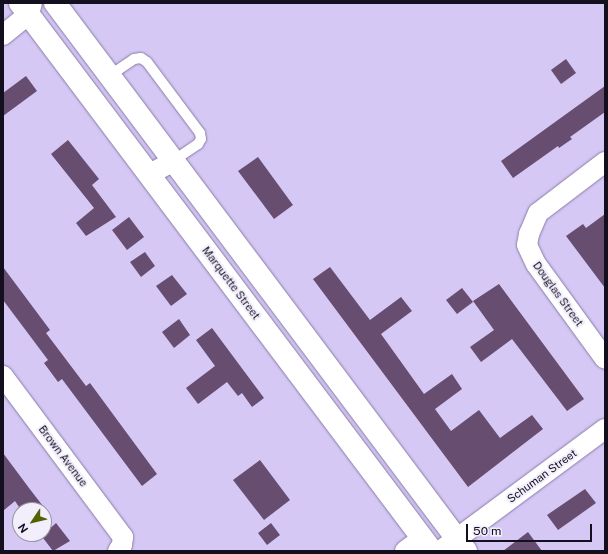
<!DOCTYPE html>
<html>
<head>
<meta charset="utf-8">
<style>
	body { margin:0 }
	#map { position:relative; width:608px; height:554px; overflow:hidden; background:#d5c8f5; font-family:"Public Sans",sans-serif }
	div>[style] { position:absolute }
	.building>* { inset:0; background:#674d6f }
	.roads { filter:drop-shadow(0 0 1px #897ca6) drop-shadow(0 0 1px #897ca6) }
	.lane>* { height:10px; margin:-5px; padding:0 5px; transform-origin:5px; border-radius:5px; background:#fff }
	.street>* { height:20px; margin:-10px; padding:0 10px; transform-origin:10px; border-radius:10px; background:#fff }
	.secondary>* { height:22px; margin:-11px; padding:0 11px; transform-origin:11px; border-radius:11px; background:#fff }
	span { translate:-50% -50%; white-space:nowrap; text-align:center; line-height:1.15; -webkit-text-stroke:4px #f2eefc; paint-order:stroke }
	.street-label { font-size:11px; color:#140f1e }
	.frame { position:absolute; inset:0; border:4px solid #140f1e; pointer-events:none }
	.north { position:absolute; left:12px; top:502px; width:40px; height:40px; box-sizing:border-box; background:#f2eefc; border:1px solid #9995a3; border-radius:50%; rotate:235deg; font-size:11px; font-weight:700; line-height:16px; text-align:center; color:#140f1e }
	.north::after { content:''; display:block; margin:auto; width:14px; height:18px; background:#546102; clip-path:polygon(50% 0,100% 100%,50% 72%,0 100%) }
	.scale { position:absolute; left:466px; top:524px; width:126px; height:18px; box-sizing:border-box; border:2px solid #140f1e; border-top:0; padding-left:5px; font-size:12px; line-height:14px; white-space:nowrap; color:#140f1e; -webkit-text-stroke:3px #f2eefc; paint-order:stroke }
</style>
</head>
<body>
<div id="map">
	<div class="building">
		<div style="clip-path:polygon(566px 59px,576px 73px,561px 84px,551px 70px)"></div>
		<div style="clip-path:polygon(26px 76px,37px 91px,3px 116px,3px 93px)"></div>
		<div style="clip-path:polygon(605px 86px,605px 112px,570px 137px,572px 139px,559px 148px,558px 146px,513px 178px,501px 161px)"></div>
		<div style="clip-path:polygon(68px 140px,99px 179px,92px 185px,116px 217px,86px 236px,76px 223px,94px 208px,51px 154px)"></div>
		<div style="clip-path:polygon(258px 157px,293px 205px,274px 219px,238px 171px)"></div>
		<div style="clip-path:polygon(605px 214px,605px 288px,566px 236px,583px 224px,586px 228px)"></div>
		<div style="clip-path:polygon(129px 217px,144px 237px,127px 250px,112px 230px)"></div>
		<div style="clip-path:polygon(145px 252px,155px 266px,141px 277px,130px 262px)"></div>
		<div style="clip-path:polygon(3px 267px,50px 330px,46px 333px,86px 386px,90px 383px,157px 474px,142px 486px,62px 379px,58px 382px,44px 363px,48px 360px,3px 300px)"></div>
		<div style="clip-path:polygon(330px 267px,370px 320px,401px 297px,412px 311px,381px 334px,424px 394px,452px 374px,462px 389px,435px 409px,451px 431px,479px 410px,500px 438px,532px 415px,543px 429px,468px 487px,313px 279px)"></div>
		<div style="clip-path:polygon(172px 275px,187px 294px,171px 306px,156px 286px)"></div>
		<div style="clip-path:polygon(499px 284px,584px 399px,567px 411px,512px 339px,481px 362px,470px 347px,494px 330px,473px 301px)"></div>
		<div style="clip-path:polygon(462px 288px,473px 302px,457px 314px,446px 300px)"></div>
		<div style="clip-path:polygon(179px 319px,190px 335px,174px 348px,162px 332px)"></div>
		<div style="clip-path:polygon(212px 328px,264px 398px,252px 407px,242px 393px,238px 396px,227px 382px,198px 404px,186px 388px,215px 366px,196px 340px)"></div>
		<div style="clip-path:polygon(3px 453px,29px 488px,46px 510px,21px 510px,15px 501px,3px 511px)"></div>
		<div style="clip-path:polygon(260px 460px,290px 500px,264px 520px,233px 480px)"></div>
		<div style="clip-path:polygon(585px 489px,596px 503px,558px 530px,547px 515px)"></div>
		<div style="clip-path:polygon(56px 523px,70px 541px,53px 551px,40px 534px,44px 534px)"></div>
		<div style="clip-path:polygon(271px 523px,280px 535px,267px 545px,258px 533px)"></div>
		<div style="clip-path:polygon(528px 532px,542px 551px,503px 551px)"></div>
	</div>
	<div class="roads">
		<div class="lane">
			<div style="left:109px;top:76px;width:30px;rotate:-34deg"></div>
			<div style="left:134px;top:59px;width:7px;rotate:-8deg"></div>
			<div style="left:141px;top:58px;width:7px;rotate:34deg"></div>
			<div style="left:147px;top:62px;width:89px;rotate:53.3deg"></div>
			<div style="left:200px;top:133px;width:6px;rotate:81deg"></div>
			<div style="left:201px;top:139px;width:6px;rotate:121deg"></div>
			<div style="left:198px;top:144px;width:30px;rotate:146deg"></div>
		</div>
		<div class="street">
			<div style="left:3px;top:35px;width:33px;rotate:-39deg"></div>
			<div style="left:29px;top:14px;width:11px;rotate:-75deg"></div>
			<div style="left:605px;top:162px;width:84px;rotate:142.7deg"></div>
			<div style="left:538px;top:213px;width:23px;rotate:113deg"></div>
			<div style="left:529px;top:234px;width:11px;rotate:100deg"></div>
			<div style="left:527px;top:245px;width:21px;rotate:65deg"></div>
			<div style="left:536px;top:264px;width:117px;rotate:54deg"></div>
			<div style="left:150px;top:174px;width:26px;rotate:-29deg"></div>
			<div style="left:3px;top:376px;width:201px;rotate:53.3deg"></div>
			<div style="left:123px;top:537px;width:8px;rotate:97deg"></div>
			<div style="left:122px;top:545px;width:7px;rotate:124deg"></div>
			<div style="left:405px;top:551px;width:21px;rotate:-37deg"></div>
			<div style="left:440px;top:551px;width:205px;rotate:-36.5deg"></div>
		</div>
		<div class="secondary">
			<div style="left:20px;top:3px;width:686px;rotate:53.06deg"></div>
			<div style="left:55px;top:3px;width:685px;rotate:53.13deg"></div>
		</div>
	</div>
	<div class="street-label">
		<span style="left:231px;top:283px;rotate:53deg">Marquette Street</span>
		<span style="left:558px;top:294px;rotate:54deg">Douglas Street</span>
		<span style="left:63px;top:456px;rotate:53deg">Brown Avenue</span>
		<span style="left:542px;top:476px;rotate:-36deg">Schuman Street</span>
	</div>
	<div class="frame"></div>
	<div class="north">N</div>
	<div class="scale">50 m</div>
</div>
</body>
</html>
